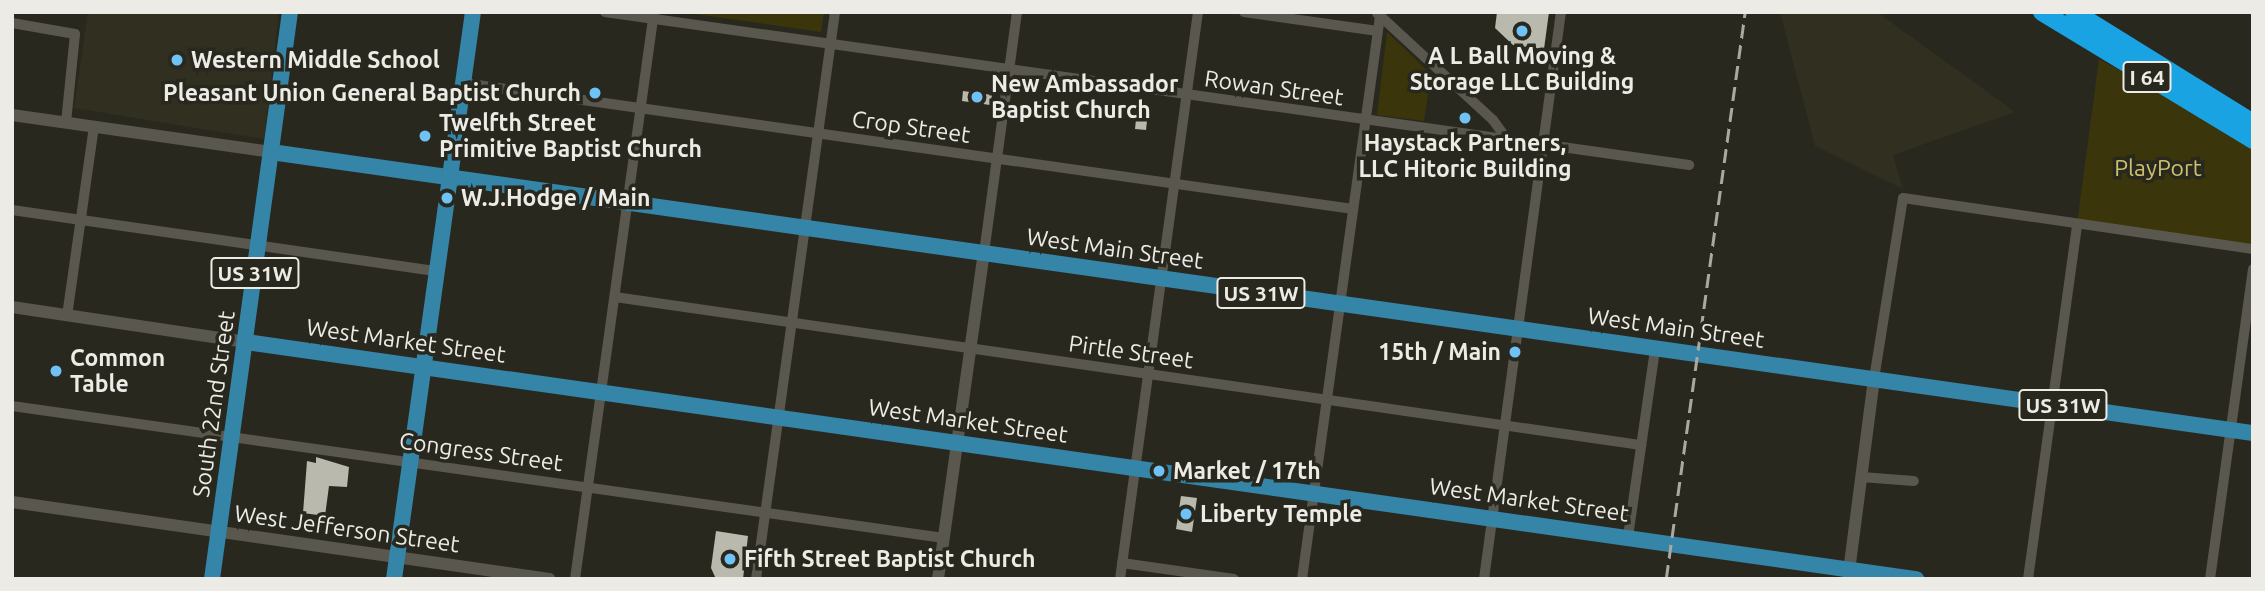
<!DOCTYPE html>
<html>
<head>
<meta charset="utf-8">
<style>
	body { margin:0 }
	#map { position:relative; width:2265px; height:591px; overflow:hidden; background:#29281f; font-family:Ubuntu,sans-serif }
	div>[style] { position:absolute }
	.built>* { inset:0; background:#312f1f }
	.green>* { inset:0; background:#3a350a }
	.building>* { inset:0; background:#bab9ad }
	.minor>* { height:10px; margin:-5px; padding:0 5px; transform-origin:5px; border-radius:5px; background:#5a584e }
	.tertiary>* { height:12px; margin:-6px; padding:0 6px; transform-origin:6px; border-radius:6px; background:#5a584e }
	.primary>* { height:16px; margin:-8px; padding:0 8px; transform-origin:8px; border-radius:8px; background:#3485a7 }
	.motorway>* { height:18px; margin:-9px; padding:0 9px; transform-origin:9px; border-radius:9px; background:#1aa3e3 }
	.rail>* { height:2.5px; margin-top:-1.25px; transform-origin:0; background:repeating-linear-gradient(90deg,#a9a8a1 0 14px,transparent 0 21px) }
	.dots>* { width:19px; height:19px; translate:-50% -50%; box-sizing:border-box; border:4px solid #29281f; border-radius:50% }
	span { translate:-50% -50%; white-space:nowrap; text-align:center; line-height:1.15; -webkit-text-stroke:7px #29281f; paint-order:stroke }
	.shield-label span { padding:2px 5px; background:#29281f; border:2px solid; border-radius:5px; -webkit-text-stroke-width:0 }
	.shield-label { font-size:21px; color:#ecebe5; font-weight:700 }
	.poi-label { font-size:23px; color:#ecebe5; font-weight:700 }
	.left { translate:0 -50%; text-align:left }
	.right { translate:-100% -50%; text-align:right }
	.street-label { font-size:23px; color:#ecebe5 }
	.park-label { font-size:23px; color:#ccc16e }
	.frame { position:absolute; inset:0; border:14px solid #ecebe5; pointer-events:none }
</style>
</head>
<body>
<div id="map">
	<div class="built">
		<div style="clip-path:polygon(88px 12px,279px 12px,264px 139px,74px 108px)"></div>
		<div style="clip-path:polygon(1780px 12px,1877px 12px,2015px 112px,1893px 155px,1903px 189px,1815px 146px)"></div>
	</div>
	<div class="green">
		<div style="clip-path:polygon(681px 12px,824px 12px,821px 32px)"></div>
		<div style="clip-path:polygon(1387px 32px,1431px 74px,1424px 121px,1377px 115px)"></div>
		<div style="clip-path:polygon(2099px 59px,2253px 142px,2253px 250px,2077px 224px)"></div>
	</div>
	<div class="building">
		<div style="clip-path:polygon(1497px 12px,1549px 12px,1544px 49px,1513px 45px,1495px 28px)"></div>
		<div style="clip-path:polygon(963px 91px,992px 95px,990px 105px,962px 101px)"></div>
		<div style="clip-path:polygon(1137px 110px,1148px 112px,1146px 130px,1135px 129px)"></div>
		<div style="clip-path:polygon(316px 457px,349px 467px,347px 487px,329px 486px,325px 516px,303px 513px,307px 461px,316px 463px)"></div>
		<div style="clip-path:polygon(1181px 496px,1197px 498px,1192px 532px,1176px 529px)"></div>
		<div style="clip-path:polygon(716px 531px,748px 536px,743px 579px,716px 579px,711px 568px)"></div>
	</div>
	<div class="minor">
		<div style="left:605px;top:12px;width:1095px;rotate:8.03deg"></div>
		<div style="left:1244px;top:12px;width:135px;rotate:8.1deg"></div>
		<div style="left:1377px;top:13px;width:158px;rotate:42.7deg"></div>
		<div style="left:1493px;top:120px;width:24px;rotate:54deg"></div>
		<div style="left:12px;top:23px;width:64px;rotate:9.9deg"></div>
		<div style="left:75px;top:34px;width:89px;rotate:95.8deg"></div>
		<div style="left:463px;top:83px;width:899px;rotate:8.06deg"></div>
		<div style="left:12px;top:210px;width:429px;rotate:8.2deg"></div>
		<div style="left:984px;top:253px;width:243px;rotate:-82.2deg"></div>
		<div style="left:615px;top:297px;width:1037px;rotate:8.21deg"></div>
		<div style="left:67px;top:316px;width:191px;rotate:-81.9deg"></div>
		<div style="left:1874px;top:379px;width:183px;rotate:-80.9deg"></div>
		<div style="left:1903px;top:198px;width:354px;rotate:8.3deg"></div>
		<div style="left:12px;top:406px;width:941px;rotate:8.06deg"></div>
		<div style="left:1861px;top:477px;width:53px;rotate:4.3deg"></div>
		<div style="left:1628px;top:537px;width:190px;rotate:-81.8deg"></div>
		<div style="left:1122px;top:563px;width:113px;rotate:8.1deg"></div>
		<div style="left:575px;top:579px;width:572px;rotate:-82.07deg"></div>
		<div style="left:756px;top:579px;width:572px;rotate:-82.07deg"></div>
		<div style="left:1120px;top:579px;width:572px;rotate:-82.17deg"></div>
		<div style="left:1302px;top:579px;width:568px;rotate:-82.11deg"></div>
		<div style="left:1484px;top:579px;width:572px;rotate:-82.27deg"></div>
		<div style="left:2028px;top:579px;width:358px;rotate:-82.1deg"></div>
		<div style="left:2210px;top:579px;width:313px;rotate:-82.1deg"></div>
	</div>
	<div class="tertiary">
		<div style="left:12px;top:115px;width:262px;rotate:8.1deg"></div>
		<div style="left:12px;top:307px;width:237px;rotate:8.5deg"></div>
		<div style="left:12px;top:502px;width:543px;rotate:8.15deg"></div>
		<div style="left:938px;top:579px;width:329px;rotate:-82deg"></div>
		<div style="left:1848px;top:579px;width:202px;rotate:-82.6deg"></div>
	</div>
	<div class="primary">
		<div style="left:271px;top:152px;width:2002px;rotate:8.07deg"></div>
		<div style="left:246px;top:342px;width:1687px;rotate:8.08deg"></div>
		<div style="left:212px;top:579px;width:572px;rotate:-82.17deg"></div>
		<div style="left:394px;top:579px;width:572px;rotate:-82.07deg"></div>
	</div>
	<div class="motorway">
		<div style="left:2042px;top:12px;width:247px;rotate:31.2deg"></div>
		<div style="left:2074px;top:12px;width:211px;rotate:31.8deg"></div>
	</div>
	<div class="rail">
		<div style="left:1666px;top:579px;width:572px;rotate:-82.07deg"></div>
	</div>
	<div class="dots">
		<div style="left:1522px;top:31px;background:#6fc2f4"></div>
		<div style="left:177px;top:60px;background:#6fc2f4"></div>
		<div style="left:595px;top:93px;background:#6fc2f4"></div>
		<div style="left:977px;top:97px;background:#6fc2f4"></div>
		<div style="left:1465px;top:118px;background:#6fc2f4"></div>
		<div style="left:425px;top:136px;background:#6fc2f4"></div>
		<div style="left:447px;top:198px;background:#6fc2f4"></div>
		<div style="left:1515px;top:352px;background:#6fc2f4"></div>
		<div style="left:56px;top:371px;background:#6fc2f4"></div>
		<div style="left:1159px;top:471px;background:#6fc2f4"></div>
		<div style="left:1186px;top:514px;background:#6fc2f4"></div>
		<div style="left:730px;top:559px;background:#6fc2f4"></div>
	</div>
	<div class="shield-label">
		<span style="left:2147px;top:77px">I 64</span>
		<span style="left:255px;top:273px">US 31W</span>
		<span style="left:1261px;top:293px">US 31W</span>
		<span style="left:2063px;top:405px">US 31W</span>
	</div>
	<div class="poi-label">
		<span style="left:1522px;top:69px">A L Ball Moving &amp;<br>Storage LLC Building</span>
		<span class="left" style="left:191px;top:60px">Western Middle School</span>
		<span class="left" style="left:991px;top:97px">New Ambassador<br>Baptist Church</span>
		<span class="right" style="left:581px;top:93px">Pleasant Union General Baptist Church</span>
		<span class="left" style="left:439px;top:136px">Twelfth Street<br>Primitive Baptist Church</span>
		<span style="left:1465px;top:156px">Haystack Partners,<br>LLC Hitoric Building</span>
		<span class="left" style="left:461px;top:198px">W.J.Hodge / Main</span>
		<span class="right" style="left:1501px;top:352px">15th / Main</span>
		<span class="left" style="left:70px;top:371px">Common<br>Table</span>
		<span class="left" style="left:1173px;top:471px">Market / 17th</span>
		<span class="left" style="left:1200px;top:514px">Liberty Temple</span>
		<span class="left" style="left:744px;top:559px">Fifth Street Baptist Church</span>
	</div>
	<div class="street-label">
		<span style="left:1274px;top:88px;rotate:8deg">Rowan Street</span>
		<span style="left:911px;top:127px;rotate:8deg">Crop Street</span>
		<span style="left:1115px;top:249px;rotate:8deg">West Main Street</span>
		<span style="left:1676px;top:328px;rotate:8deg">West Main Street</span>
		<span style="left:406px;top:341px;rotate:8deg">West Market Street</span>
		<span style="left:1131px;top:352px;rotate:8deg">Pirtle Street</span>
		<span style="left:214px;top:404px;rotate:-82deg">South 22nd Street</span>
		<span style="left:968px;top:421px;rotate:8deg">West Market Street</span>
		<span style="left:481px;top:452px;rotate:8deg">Congress Street</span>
		<span style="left:1529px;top:500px;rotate:8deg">West Market Street</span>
		<span style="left:347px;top:529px;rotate:8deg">West Jefferson Street</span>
	</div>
	<div class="park-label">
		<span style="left:2158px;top:168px">PlayPort</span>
	</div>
	<div class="frame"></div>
</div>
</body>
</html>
